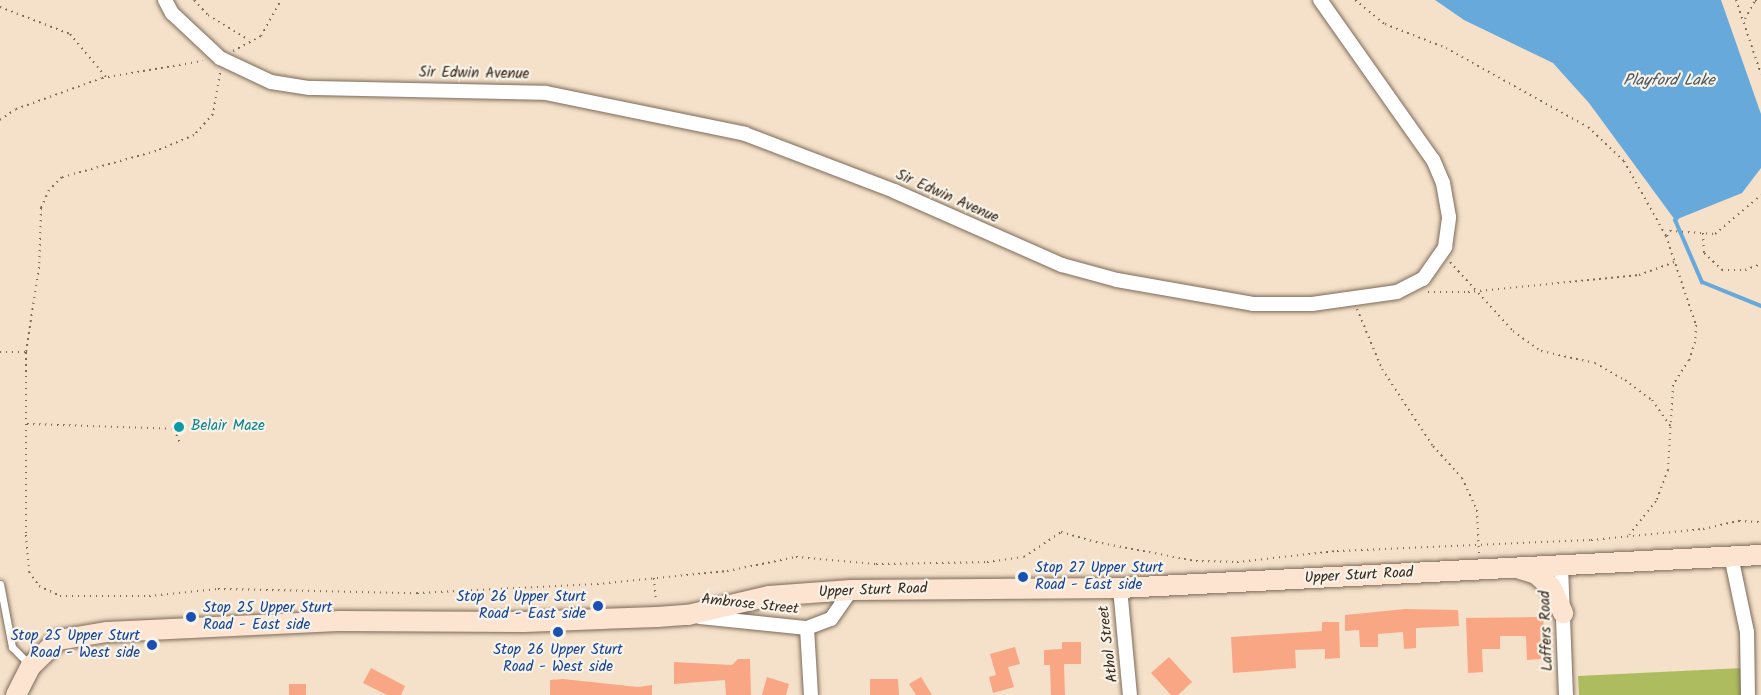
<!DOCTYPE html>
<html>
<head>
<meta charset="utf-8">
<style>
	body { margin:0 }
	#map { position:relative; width:1761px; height:695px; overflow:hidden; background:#f5e1c9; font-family:Kalam,sans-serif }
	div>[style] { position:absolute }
	.green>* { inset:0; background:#adbc5f }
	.water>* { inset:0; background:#67a9db }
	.stream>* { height:4px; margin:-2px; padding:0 2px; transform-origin:2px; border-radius:2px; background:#67a9db }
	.building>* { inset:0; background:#f9a685 }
	.path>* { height:2px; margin-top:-1px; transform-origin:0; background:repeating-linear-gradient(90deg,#7c6a5a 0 1.5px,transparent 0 6px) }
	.roads { filter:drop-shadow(0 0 2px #7c6a5a) drop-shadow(0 0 2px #7c6a5a) }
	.lane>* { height:7px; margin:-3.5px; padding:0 3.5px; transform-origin:3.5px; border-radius:3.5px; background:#fff }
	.street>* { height:14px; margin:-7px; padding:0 7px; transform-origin:7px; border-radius:7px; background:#fff }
	.secondary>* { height:20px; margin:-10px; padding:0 10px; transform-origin:10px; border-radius:10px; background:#fde4d1 }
	.dots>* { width:16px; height:16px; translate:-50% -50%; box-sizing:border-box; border:3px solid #f7f3e8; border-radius:50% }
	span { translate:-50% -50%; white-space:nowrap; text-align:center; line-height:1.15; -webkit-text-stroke:4.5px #f7f3e8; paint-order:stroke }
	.street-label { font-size:15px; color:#3b2a1e }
	.culture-label { font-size:15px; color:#0d838f }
	.left { translate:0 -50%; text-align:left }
	.transit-label { font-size:15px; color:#164399 }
	.right { translate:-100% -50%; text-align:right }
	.water-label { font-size:16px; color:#4a5660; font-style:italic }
</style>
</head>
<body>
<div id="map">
	<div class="green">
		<div style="clip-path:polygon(1743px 668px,1744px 695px,1579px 695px,1578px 676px)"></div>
	</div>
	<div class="water">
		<div style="clip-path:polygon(1435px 0,1721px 0,1761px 114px,1761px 168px,1742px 193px,1675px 220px,1589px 103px,1553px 63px,1464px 20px)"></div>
	</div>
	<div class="stream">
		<div style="left:1677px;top:218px;width:3px;rotate:135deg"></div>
		<div style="left:1675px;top:220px;width:68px;rotate:66.5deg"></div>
		<div style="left:1702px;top:282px;width:64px;rotate:22.1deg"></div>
	</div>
	<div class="building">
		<div style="clip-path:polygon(1405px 609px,1458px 610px,1459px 626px,1416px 628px,1416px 648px,1404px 649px,1403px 632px,1378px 634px,1378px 647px,1360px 647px,1359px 630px,1345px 631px,1345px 615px)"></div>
		<div style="clip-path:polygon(1544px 617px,1541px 659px,1527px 660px,1526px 636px,1500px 636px,1500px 649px,1482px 649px,1483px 672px,1468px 673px,1466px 618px)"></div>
		<div style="clip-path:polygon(1322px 622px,1339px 622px,1340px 658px,1325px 659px,1325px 649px,1295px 650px,1296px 668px,1233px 673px,1231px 637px,1322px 631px)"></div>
		<div style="clip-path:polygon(1062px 642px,1081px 642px,1081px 664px,1064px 664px,1065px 695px,1051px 695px,1050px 665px,1044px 665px,1044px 650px,1062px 649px)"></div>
		<div style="clip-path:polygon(1015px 647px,1020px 664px,1008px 667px,1014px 687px,993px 693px,989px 677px,996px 675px,990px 654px)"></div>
		<div style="clip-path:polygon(1169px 657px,1192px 682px,1178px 695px,1171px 695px,1151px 673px)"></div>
		<div style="clip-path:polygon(738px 659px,750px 659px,751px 695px,726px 695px,725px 680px,674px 684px,674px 662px,732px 665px)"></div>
		<div style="clip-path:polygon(371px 668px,405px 686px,401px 695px,387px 695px,363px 683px)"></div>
		<div style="clip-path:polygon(767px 677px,789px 684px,786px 695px,762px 695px)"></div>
		<div style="clip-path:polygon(921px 677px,932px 695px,916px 695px,909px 684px)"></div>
		<div style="clip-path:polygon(563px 679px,638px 687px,652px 685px,652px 695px,550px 695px,550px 680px)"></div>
		<div style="clip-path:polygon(870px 679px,898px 679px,899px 695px,870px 695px)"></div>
		<div style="clip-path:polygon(289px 684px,306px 684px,306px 695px,289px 695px)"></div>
	</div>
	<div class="path">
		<div style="left:194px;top:0;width:21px;rotate:47deg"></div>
		<div style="left:208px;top:15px;width:48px;rotate:31.4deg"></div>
		<div style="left:1355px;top:0;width:38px;rotate:39deg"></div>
		<div style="left:1385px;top:24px;width:66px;rotate:21.5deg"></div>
		<div style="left:1446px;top:48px;width:162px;rotate:29.1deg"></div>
		<div style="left:1588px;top:127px;width:50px;rotate:43.4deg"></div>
		<div style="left:1624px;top:161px;width:86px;rotate:60.8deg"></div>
		<div style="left:1666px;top:236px;width:94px;rotate:71.4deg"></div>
		<div style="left:1696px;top:325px;width:17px;rotate:93deg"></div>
		<div style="left:1695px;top:342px;width:19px;rotate:108deg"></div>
		<div style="left:1689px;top:360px;width:30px;rotate:123deg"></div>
		<div style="left:1673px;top:385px;width:85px;rotate:93.4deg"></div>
		<div style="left:1668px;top:470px;width:33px;rotate:111deg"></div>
		<div style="left:1656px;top:501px;width:43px;rotate:128.5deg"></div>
		<div style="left:1736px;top:0;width:78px;rotate:71.3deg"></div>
		<div style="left:0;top:7px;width:75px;rotate:21.1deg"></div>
		<div style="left:70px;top:34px;width:56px;rotate:50.1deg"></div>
		<div style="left:1745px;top:19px;width:21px;rotate:-61deg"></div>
		<div style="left:1755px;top:1px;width:6px;rotate:9deg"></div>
		<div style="left:233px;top:51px;width:32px;rotate:-28deg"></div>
		<div style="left:261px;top:36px;width:41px;rotate:-60.9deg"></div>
		<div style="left:220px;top:73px;width:42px;rotate:99.7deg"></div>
		<div style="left:213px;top:114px;width:28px;rotate:132deg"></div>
		<div style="left:194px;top:135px;width:41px;rotate:157.2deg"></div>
		<div style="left:156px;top:151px;width:98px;rotate:164.5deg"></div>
		<div style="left:62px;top:177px;width:18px;rotate:135deg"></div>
		<div style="left:49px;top:190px;width:20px;rotate:114deg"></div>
		<div style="left:41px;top:208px;width:59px;rotate:91.9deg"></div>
		<div style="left:39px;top:267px;width:86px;rotate:98.7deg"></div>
		<div style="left:26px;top:352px;width:183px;rotate:90deg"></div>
		<div style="left:26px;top:535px;width:37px;rotate:85deg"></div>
		<div style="left:29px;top:572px;width:17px;rotate:54deg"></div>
		<div style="left:39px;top:586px;width:23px;rotate:25deg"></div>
		<div style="left:60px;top:596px;width:89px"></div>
		<div style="left:149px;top:596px;width:69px;rotate:-5.8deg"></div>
		<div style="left:218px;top:589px;width:199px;rotate:1.2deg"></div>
		<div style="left:417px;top:593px;width:180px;rotate:-2.9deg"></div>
		<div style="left:597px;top:584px;width:131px;rotate:-5.7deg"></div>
		<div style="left:727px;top:571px;width:70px;rotate:-11.5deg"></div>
		<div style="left:796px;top:557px;width:80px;rotate:5deg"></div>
		<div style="left:876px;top:564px;width:111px;rotate:-1deg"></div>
		<div style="left:987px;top:562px;width:37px;rotate:-8deg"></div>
		<div style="left:1024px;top:557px;width:45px;rotate:-34deg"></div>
		<div style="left:1061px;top:532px;width:36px;rotate:16deg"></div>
		<div style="left:1096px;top:542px;width:102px;rotate:10.8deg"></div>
		<div style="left:1196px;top:561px;width:41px;rotate:1.4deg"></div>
		<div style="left:1237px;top:562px;width:101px;rotate:-6.3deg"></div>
		<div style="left:1337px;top:551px;width:254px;rotate:-2.5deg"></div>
		<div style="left:1591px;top:540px;width:113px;rotate:-5.6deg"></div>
		<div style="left:1703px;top:529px;width:37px;rotate:-13deg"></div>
		<div style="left:1739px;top:521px;width:22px;rotate:3deg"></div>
		<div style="left:0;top:120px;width:19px;rotate:-35deg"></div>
		<div style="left:16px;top:109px;width:91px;rotate:-19.8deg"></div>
		<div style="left:102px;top:78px;width:102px;rotate:-9.6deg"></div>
		<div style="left:1703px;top:233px;width:20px;rotate:87deg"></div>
		<div style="left:1704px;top:253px;width:25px;rotate:43deg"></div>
		<div style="left:1722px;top:270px;width:23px"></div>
		<div style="left:1745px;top:270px;width:17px;rotate:-21deg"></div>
		<div style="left:1667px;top:236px;width:6px;rotate:-59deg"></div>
		<div style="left:1670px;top:231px;width:45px;rotate:3.8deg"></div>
		<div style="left:1715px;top:234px;width:60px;rotate:-40.3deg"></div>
		<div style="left:1450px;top:262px;width:93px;rotate:47.6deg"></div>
		<div style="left:1513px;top:331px;width:34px;rotate:36deg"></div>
		<div style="left:1541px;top:351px;width:55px;rotate:12.5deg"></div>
		<div style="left:1595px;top:363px;width:34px;rotate:30deg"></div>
		<div style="left:1625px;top:380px;width:34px;rotate:37deg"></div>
		<div style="left:1652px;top:400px;width:33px;rotate:55deg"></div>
		<div style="left:1428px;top:292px;width:40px"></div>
		<div style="left:1468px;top:292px;width:172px;rotate:-5.7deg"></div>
		<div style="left:1639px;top:275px;width:40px;rotate:-20.2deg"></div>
		<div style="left:1357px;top:309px;width:65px;rotate:67.4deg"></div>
		<div style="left:1382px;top:369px;width:92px;rotate:56.5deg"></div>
		<div style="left:1433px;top:446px;width:43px;rotate:47.8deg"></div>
		<div style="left:1462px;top:478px;width:35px;rotate:65deg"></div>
		<div style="left:1477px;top:510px;width:43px;rotate:87.3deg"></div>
		<div style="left:0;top:352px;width:26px"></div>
		<div style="left:27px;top:424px;width:147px;rotate:1.9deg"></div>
		<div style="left:174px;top:429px;width:15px;rotate:67deg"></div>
		<div style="left:654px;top:578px;width:24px;rotate:85deg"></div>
	</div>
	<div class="roads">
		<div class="lane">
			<div style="left:0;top:584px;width:64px;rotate:79.2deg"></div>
			<div style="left:12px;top:647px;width:24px;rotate:45deg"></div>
		</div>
		<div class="street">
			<div style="left:165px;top:0;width:15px;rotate:62deg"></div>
			<div style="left:172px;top:13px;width:66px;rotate:43.2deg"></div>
			<div style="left:220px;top:58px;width:56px;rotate:25.2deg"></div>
			<div style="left:271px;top:82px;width:39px;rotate:9deg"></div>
			<div style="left:310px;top:88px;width:236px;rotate:1.2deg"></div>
			<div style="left:546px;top:93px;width:203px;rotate:11.6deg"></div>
			<div style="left:745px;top:134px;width:160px;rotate:20.9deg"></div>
			<div style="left:894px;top:191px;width:184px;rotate:23.8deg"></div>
			<div style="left:1062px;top:265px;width:57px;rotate:15.3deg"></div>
			<div style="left:1117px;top:280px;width:138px;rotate:10deg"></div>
			<div style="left:1253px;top:304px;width:59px"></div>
			<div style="left:1312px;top:304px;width:86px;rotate:-8deg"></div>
			<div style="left:1397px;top:292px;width:29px;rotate:-27deg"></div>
			<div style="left:1423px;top:279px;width:39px;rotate:-55deg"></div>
			<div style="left:1445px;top:247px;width:30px;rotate:-82deg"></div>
			<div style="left:1449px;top:217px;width:35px;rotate:-100deg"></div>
			<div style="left:1443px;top:183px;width:25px;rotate:-113deg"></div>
			<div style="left:1433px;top:160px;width:196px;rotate:-125.2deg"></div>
			<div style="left:1731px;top:556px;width:78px;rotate:78.1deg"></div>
			<div style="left:1747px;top:632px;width:63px;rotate:89.1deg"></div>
			<div style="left:1561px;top:566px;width:129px;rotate:87.8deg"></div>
			<div style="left:1120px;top:588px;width:107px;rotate:84.7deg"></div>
			<div style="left:700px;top:617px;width:108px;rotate:5.9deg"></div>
			<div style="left:807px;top:628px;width:67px;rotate:86.6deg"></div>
			<div style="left:807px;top:628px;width:26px;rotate:-21deg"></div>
			<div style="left:831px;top:619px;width:35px;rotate:-55deg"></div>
		</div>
		<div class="secondary">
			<div style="left:1520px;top:569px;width:17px;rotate:17deg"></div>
			<div style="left:1536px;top:574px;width:20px;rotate:41deg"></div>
			<div style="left:1551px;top:587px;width:29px;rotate:65deg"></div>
			<div style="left:16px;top:695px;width:33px;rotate:-63deg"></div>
			<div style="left:31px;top:666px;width:37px;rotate:-44deg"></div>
			<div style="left:58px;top:640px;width:50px;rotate:-9.3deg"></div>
			<div style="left:107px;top:632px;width:231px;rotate:-2.7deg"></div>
			<div style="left:338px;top:621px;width:186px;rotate:0.3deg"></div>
			<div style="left:524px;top:622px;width:133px;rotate:-2.2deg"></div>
			<div style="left:657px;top:617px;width:31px;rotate:-4deg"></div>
			<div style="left:688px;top:615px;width:83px;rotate:-13.2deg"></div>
			<div style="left:769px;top:596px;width:82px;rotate:-4.2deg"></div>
			<div style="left:851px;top:590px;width:269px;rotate:-0.4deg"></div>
			<div style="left:1120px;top:588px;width:642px;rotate:-2.95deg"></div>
		</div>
	</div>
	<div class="dots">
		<div style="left:179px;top:427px;background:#0f9aa8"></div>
		<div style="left:1023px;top:577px;background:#1a4fb4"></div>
		<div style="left:598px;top:606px;background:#1a4fb4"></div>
		<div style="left:191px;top:617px;background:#1a4fb4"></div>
		<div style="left:558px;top:632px;background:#1a4fb4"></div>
		<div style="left:152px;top:645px;background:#1a4fb4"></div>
	</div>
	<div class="street-label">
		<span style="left:474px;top:74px;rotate:1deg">Sir Edwin Avenue</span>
		<span style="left:947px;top:197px;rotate:24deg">Sir Edwin Avenue</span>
		<span style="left:1359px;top:576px;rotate:-3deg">Upper Sturt Road</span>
		<span style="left:873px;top:591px;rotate:-2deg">Upper Sturt Road</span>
		<span style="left:750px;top:605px;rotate:6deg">Ambrose Street</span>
		<span style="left:1547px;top:631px;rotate:-92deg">Laffers Road</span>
		<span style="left:1109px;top:644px;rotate:-97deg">Athol Street</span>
	</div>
	<div class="culture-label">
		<span class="left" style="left:191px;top:427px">Belair Maze</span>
	</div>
	<div class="transit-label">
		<span class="left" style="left:1035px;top:577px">Stop 27 Upper Sturt<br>Road - East side</span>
		<span class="right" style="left:586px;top:606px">Stop 26 Upper Sturt<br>Road - East side</span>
		<span class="left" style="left:203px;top:617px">Stop 25 Upper Sturt<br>Road - East side</span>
		<span class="right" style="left:140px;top:645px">Stop 25 Upper Sturt<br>Road - West side</span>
		<span style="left:558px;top:659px">Stop 26 Upper Sturt<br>Road - West side</span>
	</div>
	<div class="water-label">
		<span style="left:1669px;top:81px">Playford Lake</span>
	</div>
</div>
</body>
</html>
